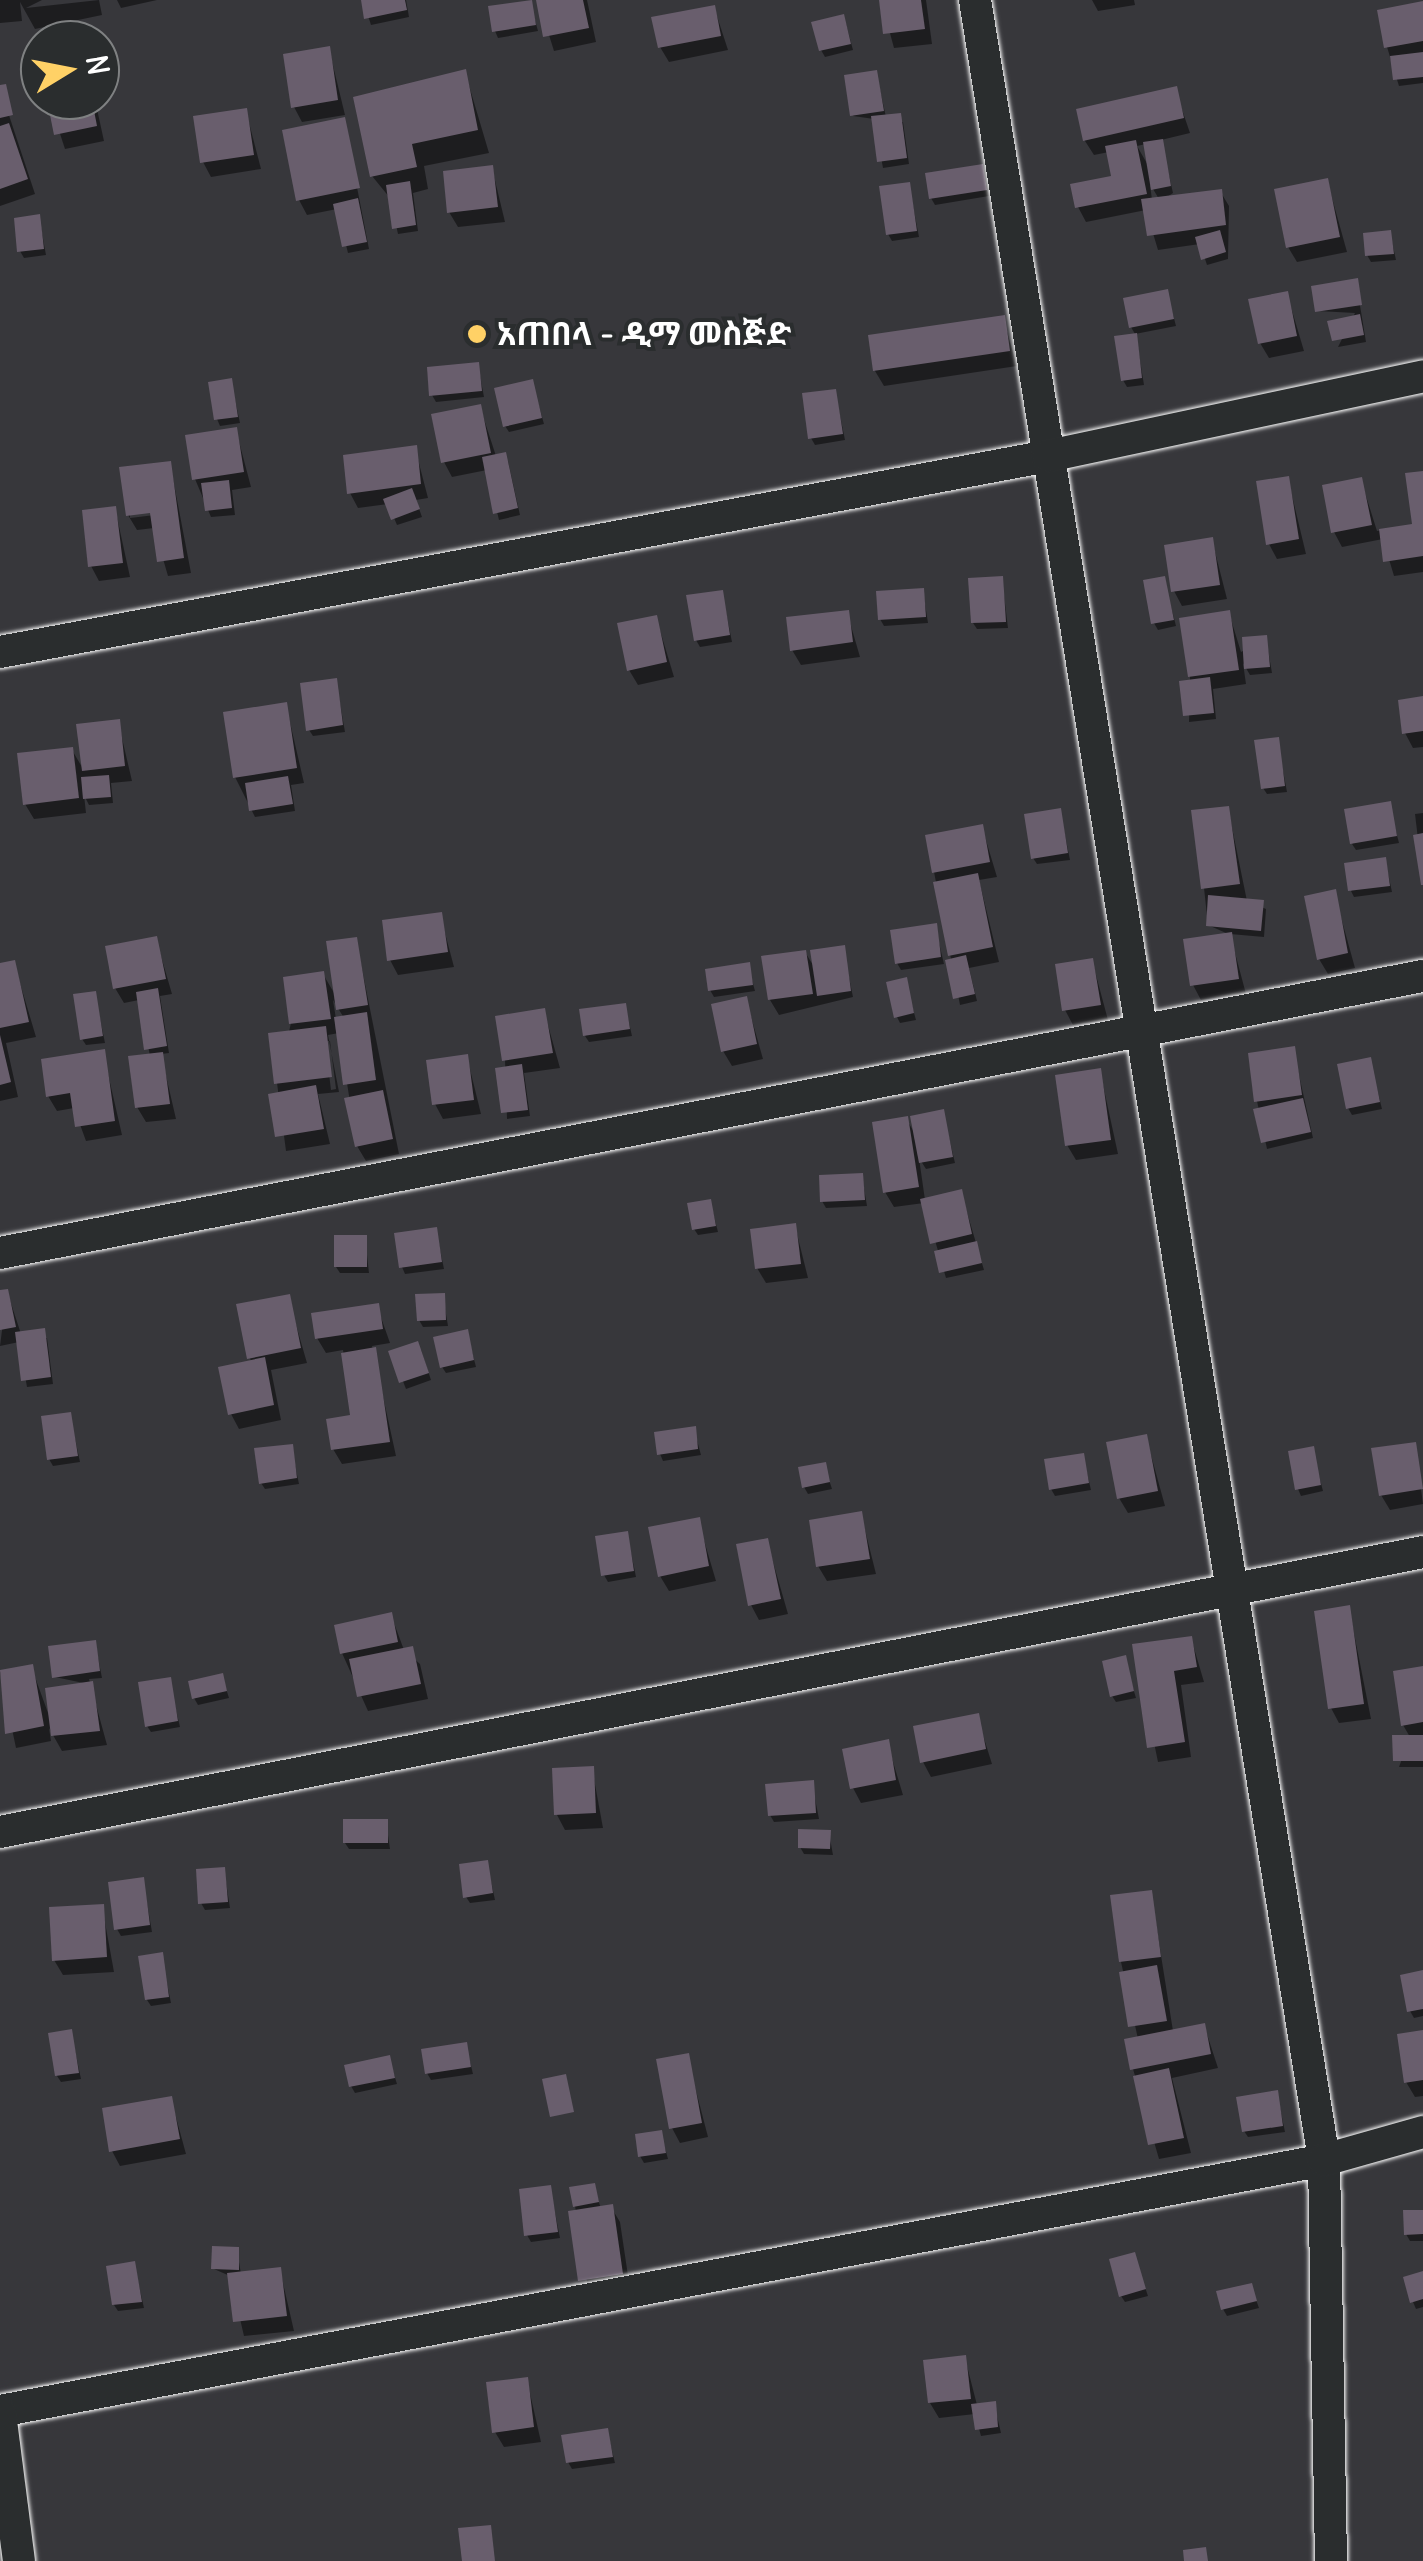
<!DOCTYPE html>
<html>
<head>
<meta charset="utf-8">
<style>
	body { margin:0 }
	#map { position:relative; width:1423px; height:2561px; overflow:hidden; background:#37373b; font-family:Delius,"Noto Sans Ethiopic",sans-serif }
	div>[style] { position:absolute }
	.shadow>* { inset:0; background:#0007 }
	.building>* { inset:0; background:#695e6d }
	.roads { filter:drop-shadow(0 0 2px #fff) drop-shadow(0 0 2px #fff) }
	.minor>* { height:32px; margin:-16px; padding:0 16px; transform-origin:16px; border-radius:16px; background:#2a2d2e }
	.dots>* { width:28px; height:28px; translate:-50% -50%; box-sizing:border-box; border:5px solid #2a2d2e; border-radius:50% }
	span { translate:-50% -50%; white-space:nowrap; text-align:center; line-height:1.15; -webkit-text-stroke:8px #2a2d2e; paint-order:stroke }
	.poi-label { font-size:32px; color:#fff; font-weight:700 }
	.left { translate:0 -50%; text-align:left }
	.north { position:absolute; left:20px; top:20px; width:100px; height:100px; box-sizing:border-box; background:#2a2d2e; border:2px solid #7f8182; border-radius:50%; rotate:80deg; font-size:28px; font-weight:700; line-height:40px; text-align:center; color:#fff }
	.north::after { content:''; display:block; margin:auto; width:35px; height:45px; background:#ffd166; clip-path:polygon(50% 0,100% 100%,50% 72%,0 100%) }
</style>
</head>
<body>
<div id="map">
	<div class="shadow">
		<div style="clip-path:polygon(0 0,42px 0,26px 8px,99px 0,102px 15px,35px 29px,20px 2px,22px 21px,0 23px)"></div>
		<div style="clip-path:polygon(117px 0,157px 0,121px 8px)"></div>
		<div style="clip-path:polygon(363px 0,406px 0,409px 17px,371px 25px)"></div>
		<div style="clip-path:polygon(538px 0,587px 0,596px 42px,554px 51px)"></div>
		<div style="clip-path:polygon(881px 0,926px 0,932px 44px,894px 48px)"></div>
		<div style="clip-path:polygon(1092px 0,1134px 0,1135px 5px,1098px 11px)"></div>
		<div style="clip-path:polygon(530px 2px,538px 31px,498px 38px,495px 31px)"></div>
		<div style="clip-path:polygon(1423px 3px,1423px 83px,1399px 86px,1387px 47px)"></div>
		<div style="clip-path:polygon(714px 7px,728px 50px,669px 62px,660px 47px)"></div>
		<div style="clip-path:polygon(846px 24px,853px 50px,825px 57px,821px 50px)"></div>
		<div style="clip-path:polygon(329px 49px,345px 115px,302px 122px,294px 107px)"></div>
		<div style="clip-path:polygon(465px 72px,489px 153px,424px 166px,428px 189px,413px 193px,418px 231px,398px 234px,390px 198px,372px 176px)"></div>
		<div style="clip-path:polygon(876px 72px,886px 117px,903px 122px,909px 164px,883px 168px,874px 119px,853px 116px)"></div>
		<div style="clip-path:polygon(0 88px,35px 194px,0 206px)"></div>
		<div style="clip-path:polygon(evenodd,1175px 89px,1190px 133px,1161px 140px,1173px 193px,1164px 199px,1220px 191px,1229px 206px,1228px 259px,1207px 265px,1200px 244px,1158px 250px,1146px 210px,1086px 222px,1078px 207px,1114px 178px,1109px 152px,1094px 155px,1085px 141px,1079px 111px,1175px 89px,1146px 144px,1149px 167px,1137px 146px,1146px 144px,1175px 89px,1150px 184px,1159px 199px,1152px 200px,1150px 184px)"></div>
		<div style="clip-path:polygon(49px 100px,95px 100px,104px 141px,65px 149px)"></div>
		<div style="clip-path:polygon(246px 111px,261px 169px,211px 177px,203px 162px)"></div>
		<div style="clip-path:polygon(344px 120px,369px 249px,348px 253px,337px 209px,307px 215px,299px 200px)"></div>
		<div style="clip-path:polygon(982px 166px,989px 196px,935px 205px,931px 198px)"></div>
		<div style="clip-path:polygon(492px 168px,505px 222px,458px 227px,449px 212px)"></div>
		<div style="clip-path:polygon(1327px 180px,1347px 252px,1297px 262px,1288px 247px)"></div>
		<div style="clip-path:polygon(909px 185px,919px 237px,892px 241px,888px 234px)"></div>
		<div style="clip-path:polygon(39px 217px,46px 255px,24px 258px,20px 251px)"></div>
		<div style="clip-path:polygon(1390px 233px,1396px 260px,1371px 262px,1367px 255px)"></div>
		<div style="clip-path:polygon(1356px 281px,1366px 342px,1338px 347px,1355px 313px,1318px 311px)"></div>
		<div style="clip-path:polygon(1167px 292px,1176px 326px,1135px 334px,1131px 327px)"></div>
		<div style="clip-path:polygon(1287px 294px,1304px 351px,1269px 358px,1260px 343px)"></div>
		<div style="clip-path:polygon(1003px 318px,1017px 366px,884px 386px,875px 371px,871px 337px)"></div>
		<div style="clip-path:polygon(1136px 336px,1144px 385px,1127px 387px,1123px 380px)"></div>
		<div style="clip-path:polygon(478px 365px,484px 397px,436px 402px,432px 395px)"></div>
		<div style="clip-path:polygon(231px 381px,240px 423px,220px 426px,217px 419px)"></div>
		<div style="clip-path:polygon(532px 382px,544px 424px,509px 432px,505px 426px)"></div>
		<div style="clip-path:polygon(835px 391px,845px 440px,815px 445px,811px 438px)"></div>
		<div style="clip-path:polygon(480px 407px,496px 456px,508px 461px,520px 515px,499px 520px,487px 470px,452px 477px,444px 462px)"></div>
		<div style="clip-path:polygon(236px 430px,251px 487px,232px 490px,235px 515px,211px 517px,195px 479px)"></div>
		<div style="clip-path:polygon(415px 448px,428px 498px,416px 500px,422px 517px,397px 525px,388px 504px,358px 508px,350px 493px)"></div>
		<div style="clip-path:polygon(evenodd,170px 463px,191px 573px,168px 576px,154px 528px,137px 530px,128px 515px,170px 463px,162px 509px,163px 514px,130px 518px,130px 513px,162px 509px)"></div>
		<div style="clip-path:polygon(1423px 474px,1423px 572px,1394px 576px,1383px 539px,1342px 547px,1334px 532px,1361px 480px,1377px 531px,1414px 526px)"></div>
		<div style="clip-path:polygon(1288px 479px,1306px 554px,1277px 559px,1269px 544px)"></div>
		<div style="clip-path:polygon(115px 508px,130px 577px,99px 581px,91px 566px)"></div>
		<div style="clip-path:polygon(1212px 540px,1227px 599px,1182px 606px,1174px 591px)"></div>
		<div style="clip-path:polygon(1002px 579px,1008px 628px,977px 629px,973px 623px)"></div>
		<div style="clip-path:polygon(1164px 579px,1176px 626px,1158px 630px,1154px 623px)"></div>
		<div style="clip-path:polygon(923px 591px,928px 623px,884px 626px,880px 619px)"></div>
		<div style="clip-path:polygon(722px 592px,732px 642px,700px 647px,696px 640px)"></div>
		<div style="clip-path:polygon(847px 612px,860px 657px,801px 665px,792px 650px)"></div>
		<div style="clip-path:polygon(1229px 613px,1241px 652px,1266px 638px,1272px 673px,1250px 675px,1243px 663px,1246px 684px,1213px 689px,1216px 719px,1189px 722px,1190px 676px)"></div>
		<div style="clip-path:polygon(656px 617px,674px 677px,638px 685px,629px 670px)"></div>
		<div style="clip-path:polygon(336px 681px,345px 732px,313px 736px,309px 730px)"></div>
		<div style="clip-path:polygon(1423px 699px,1423px 747px,1413px 748px,1405px 733px)"></div>
		<div style="clip-path:polygon(286px 705px,304px 783px,291px 785px,295px 811px,255px 817px,235px 777px)"></div>
		<div style="clip-path:polygon(118px 721px,132px 781px,111px 783px,113px 803px,89px 805px,84px 795px,86px 813px,34px 819px,25px 804px,72px 750px,89px 779px,84px 771px)"></div>
		<div style="clip-path:polygon(1277px 739px,1287px 792px,1267px 794px,1263px 788px)"></div>
		<div style="clip-path:polygon(1389px 804px,1399px 843px,1356px 850px,1352px 844px)"></div>
		<div style="clip-path:polygon(1228px 808px,1247px 901px,1266px 909px,1264px 937px,1230px 934px,1246px 994px,1201px 1000px,1193px 985px,1226px 933px,1208px 925px,1204px 888px)"></div>
		<div style="clip-path:polygon(1060px 810px,1070px 860px,1037px 864px,1033px 858px)"></div>
		<div style="clip-path:polygon(1423px 813px,1423px 881px,1415px 814px)"></div>
		<div style="clip-path:polygon(982px 827px,997px 877px,979px 880px,999px 962px,969px 968px,977px 1001px,960px 1005px,934px 872px)"></div>
		<div style="clip-path:polygon(1385px 859px,1392px 892px,1354px 897px,1351px 891px)"></div>
		<div style="clip-path:polygon(1334px 892px,1355px 968px,1328px 974px,1319px 959px)"></div>
		<div style="clip-path:polygon(440px 914px,454px 967px,398px 975px,390px 960px)"></div>
		<div style="clip-path:polygon(935px 926px,944px 964px,901px 970px,897px 963px)"></div>
		<div style="clip-path:polygon(156px 939px,172px 994px,160px 996px,169px 1053px,161px 1054px,176px 1119px,146px 1122px,137px 1107px,150px 1056px,139px 1000px,124px 1003px,115px 988px)"></div>
		<div style="clip-path:polygon(evenodd,356px 939px,399px 1154px,366px 1161px,357px 1146px,339px 1033px,328px 1035px,339px 1092px,318px 1094px,330px 1144px,286px 1151px,277px 1083px,291px 1023px,323px 974px,337px 998px,356px 939px,333px 1000px,344px 1018px,336px 1019px,333px 1000px,356px 939px,325px 1041px,330px 1041px,336px 1089px,331px 1090px,325px 1041px)"></div>
		<div style="clip-path:polygon(843px 948px,853px 997px,779px 1015px,770px 1000px,805px 952px,816px 970px)"></div>
		<div style="clip-path:polygon(1092px 960px,1108px 1020px,1073px 1025px,1065px 1010px)"></div>
		<div style="clip-path:polygon(14px 963px,36px 1037px,6px 1043px,18px 1097px,0 1101px,0 966px)"></div>
		<div style="clip-path:polygon(748px 965px,755px 991px,714px 997px,710px 990px)"></div>
		<div style="clip-path:polygon(905px 980px,916px 1020px,900px 1023px,897px 1017px)"></div>
		<div style="clip-path:polygon(95px 994px,105px 1043px,86px 1045px,82px 1039px)"></div>
		<div style="clip-path:polygon(746px 999px,763px 1059px,732px 1066px,723px 1051px)"></div>
		<div style="clip-path:polygon(625px 1005px,632px 1036px,589px 1042px,585px 1036px)"></div>
		<div style="clip-path:polygon(544px 1011px,560px 1068px,524px 1073px,530px 1116px,507px 1119px,505px 1060px)"></div>
		<div style="clip-path:polygon(1293px 1048px,1313px 1138px,1267px 1149px,1257px 1101px)"></div>
		<div style="clip-path:polygon(103px 1052px,122px 1135px,86px 1141px,74px 1108px,57px 1111px,48px 1096px)"></div>
		<div style="clip-path:polygon(467px 1057px,481px 1114px,443px 1119px,435px 1104px)"></div>
		<div style="clip-path:polygon(1370px 1060px,1382px 1109px,1352px 1115px,1348px 1108px)"></div>
		<div style="clip-path:polygon(1100px 1071px,1118px 1154px,1076px 1160px,1067px 1145px)"></div>
		<div style="clip-path:polygon(943px 1112px,955px 1163px,926px 1169px,919px 1158px,925px 1200px,961px 1192px,984px 1270px,946px 1278px,924px 1203px,894px 1207px,885px 1192px,906px 1119px,916px 1135px)"></div>
		<div style="clip-path:polygon(862px 1176px,867px 1206px,826px 1208px,822px 1201px)"></div>
		<div style="clip-path:polygon(710px 1201px,718px 1232px,698px 1235px,694px 1229px)"></div>
		<div style="clip-path:polygon(795px 1226px,808px 1278px,766px 1283px,757px 1268px)"></div>
		<div style="clip-path:polygon(436px 1230px,444px 1269px,405px 1274px,402px 1267px)"></div>
		<div style="clip-path:polygon(365px 1237px,369px 1273px,340px 1273px,336px 1267px)"></div>
		<div style="clip-path:polygon(7px 1291px,21px 1334px,47px 1338px,53px 1384px,27px 1387px,19px 1342px,0 1346px)"></div>
		<div style="clip-path:polygon(443px 1296px,448px 1326px,423px 1327px,419px 1320px)"></div>
		<div style="clip-path:polygon(288px 1297px,307px 1363px,271px 1370px,281px 1420px,239px 1429px,231px 1414px,251px 1362px,239px 1306px)"></div>
		<div style="clip-path:polygon(377px 1306px,390px 1343px,372px 1346px,396px 1456px,342px 1464px,333px 1449px,353px 1417px,343px 1350px,326px 1353px,317px 1338px)"></div>
		<div style="clip-path:polygon(467px 1332px,476px 1367px,446px 1373px,442px 1367px)"></div>
		<div style="clip-path:polygon(421px 1350px,431px 1380px,406px 1389px,392px 1353px)"></div>
		<div style="clip-path:polygon(70px 1415px,80px 1462px,53px 1466px,49px 1459px)"></div>
		<div style="clip-path:polygon(694px 1429px,701px 1455px,663px 1461px,660px 1454px)"></div>
		<div style="clip-path:polygon(1146px 1437px,1165px 1506px,1128px 1513px,1119px 1498px)"></div>
		<div style="clip-path:polygon(1415px 1444px,1423px 1504px,1390px 1510px,1381px 1495px)"></div>
		<div style="clip-path:polygon(291px 1446px,299px 1484px,265px 1489px,261px 1483px)"></div>
		<div style="clip-path:polygon(1312px 1449px,1323px 1491px,1301px 1496px,1298px 1489px)"></div>
		<div style="clip-path:polygon(1083px 1456px,1091px 1490px,1055px 1496px,1051px 1489px)"></div>
		<div style="clip-path:polygon(824px 1464px,832px 1489px,808px 1494px,804px 1487px)"></div>
		<div style="clip-path:polygon(861px 1514px,876px 1574px,827px 1581px,818px 1566px)"></div>
		<div style="clip-path:polygon(698px 1520px,716px 1581px,669px 1591px,660px 1576px)"></div>
		<div style="clip-path:polygon(627px 1533px,636px 1577px,608px 1582px,604px 1575px)"></div>
		<div style="clip-path:polygon(767px 1541px,788px 1614px,759px 1620px,751px 1605px)"></div>
		<div style="clip-path:polygon(1349px 1608px,1371px 1719px,1339px 1723px,1331px 1708px)"></div>
		<div style="clip-path:polygon(391px 1615px,404px 1650px,420px 1664px,428px 1699px,368px 1711px,342px 1653px)"></div>
		<div style="clip-path:polygon(1191px 1638px,1204px 1682px,1181px 1685px,1191px 1757px,1158px 1762px,1134px 1646px)"></div>
		<div style="clip-path:polygon(95px 1642px,102px 1678px,89px 1679px,107px 1745px,62px 1751px,49px 1728px,51px 1741px,16px 1748px,0 1672px,31px 1666px,52px 1724px,88px 1684px,55px 1677px)"></div>
		<div style="clip-path:polygon(1124px 1658px,1136px 1698px,1116px 1702px,1112px 1696px)"></div>
		<div style="clip-path:polygon(1423px 1669px,1423px 1767px,1399px 1767px,1410px 1737px,1403px 1725px)"></div>
		<div style="clip-path:polygon(222px 1676px,229px 1698px,198px 1705px,194px 1698px)"></div>
		<div style="clip-path:polygon(169px 1680px,180px 1727px,151px 1732px,147px 1726px)"></div>
		<div style="clip-path:polygon(977px 1716px,992px 1764px,931px 1777px,923px 1762px)"></div>
		<div style="clip-path:polygon(887px 1742px,903px 1795px,861px 1803px,853px 1788px)"></div>
		<div style="clip-path:polygon(592px 1768px,603px 1828px,565px 1830px,557px 1815px)"></div>
		<div style="clip-path:polygon(812px 1783px,819px 1819px,774px 1822px,770px 1815px)"></div>
		<div style="clip-path:polygon(386px 1821px,390px 1849px,349px 1849px,345px 1843px)"></div>
		<div style="clip-path:polygon(829px 1833px,833px 1855px,804px 1854px,800px 1847px)"></div>
		<div style="clip-path:polygon(487px 1863px,495px 1900px,470px 1903px,466px 1897px)"></div>
		<div style="clip-path:polygon(224px 1869px,230px 1908px,205px 1910px,201px 1903px)"></div>
		<div style="clip-path:polygon(143px 1880px,152px 1932px,121px 1936px,117px 1929px)"></div>
		<div style="clip-path:polygon(1151px 1892px,1173px 2031px,1204px 2025px,1218px 2068px,1172px 2078px,1191px 2153px,1159px 2159px,1133px 2069px,1138px 2039px,1121px 1962px)"></div>
		<div style="clip-path:polygon(102px 1906px,114px 1972px,63px 1975px,54px 1960px)"></div>
		<div style="clip-path:polygon(161px 1955px,171px 2003px,151px 2006px,147px 2000px)"></div>
		<div style="clip-path:polygon(1423px 1973px,1423px 2016px,1414px 2018px,1410px 2011px)"></div>
		<div style="clip-path:polygon(71px 2032px,81px 2079px,61px 2082px,57px 2076px)"></div>
		<div style="clip-path:polygon(1423px 2033px,1423px 2096px,1415px 2097px,1406px 2082px)"></div>
		<div style="clip-path:polygon(466px 2045px,473px 2074px,431px 2080px,427px 2073px)"></div>
		<div style="clip-path:polygon(687px 2056px,708px 2137px,680px 2143px,672px 2128px)"></div>
		<div style="clip-path:polygon(389px 2058px,397px 2084px,355px 2093px,351px 2086px)"></div>
		<div style="clip-path:polygon(1277px 2093px,1285px 2132px,1248px 2137px,1244px 2131px)"></div>
		<div style="clip-path:polygon(171px 2099px,186px 2154px,120px 2166px,112px 2151px)"></div>
		<div style="clip-path:polygon(661px 2133px,668px 2159px,644px 2163px,640px 2156px)"></div>
		<div style="clip-path:polygon(594px 2186px,601px 2209px,611px 2207px,620px 2222px,630px 2289px,589px 2295px,575px 2206px)"></div>
		<div style="clip-path:polygon(550px 2187px,560px 2238px,531px 2242px,527px 2235px)"></div>
		<div style="clip-path:polygon(1423px 2212px,1423px 2241px,1410px 2241px,1406px 2234px)"></div>
		<div style="clip-path:polygon(237px 2250px,241px 2274px,280px 2270px,294px 2331px,244px 2336px,230px 2276px,214px 2269px)"></div>
		<div style="clip-path:polygon(1134px 2255px,1148px 2296px,1125px 2302px,1121px 2296px)"></div>
		<div style="clip-path:polygon(134px 2264px,144px 2308px,118px 2311px,114px 2305px)"></div>
		<div style="clip-path:polygon(1423px 2274px,1423px 2307px,1416px 2309px,1413px 2302px)"></div>
		<div style="clip-path:polygon(1251px 2286px,1259px 2308px,1227px 2316px,1223px 2309px)"></div>
		<div style="clip-path:polygon(965px 2358px,977px 2405px,994px 2403px,1001px 2433px,981px 2436px,975px 2414px,939px 2418px,930px 2403px)"></div>
		<div style="clip-path:polygon(527px 2380px,541px 2442px,504px 2447px,495px 2432px)"></div>
		<div style="clip-path:polygon(607px 2430px,615px 2463px,572px 2469px,568px 2462px)"></div>
	</div>
	<div class="building">
		<div style="clip-path:polygon(361px 0,405px 0,407px 10px,364px 19px)"></div>
		<div style="clip-path:polygon(532px 0,536px 25px,492px 32px,488px 6px)"></div>
		<div style="clip-path:polygon(536px 0,583px 0,589px 28px,543px 37px)"></div>
		<div style="clip-path:polygon(879px 0,921px 0,925px 29px,883px 34px)"></div>
		<div style="clip-path:polygon(1423px 1px,1423px 41px,1384px 48px,1377px 10px)"></div>
		<div style="clip-path:polygon(715px 5px,721px 36px,658px 48px,651px 17px)"></div>
		<div style="clip-path:polygon(844px 14px,851px 44px,819px 51px,811px 22px)"></div>
		<div style="clip-path:polygon(330px 46px,338px 100px,291px 108px,283px 54px)"></div>
		<div style="clip-path:polygon(1423px 52px,1423px 77px,1393px 80px,1390px 56px)"></div>
		<div style="clip-path:polygon(466px 69px,478px 130px,412px 144px,417px 167px,370px 177px,353px 97px)"></div>
		<div style="clip-path:polygon(877px 70px,884px 111px,850px 116px,844px 75px)"></div>
		<div style="clip-path:polygon(6px 84px,13px 115px,0 118px,0 85px)"></div>
		<div style="clip-path:polygon(1177px 86px,1184px 118px,1083px 141px,1076px 109px)"></div>
		<div style="clip-path:polygon(47px 100px,92px 100px,97px 126px,54px 135px)"></div>
		<div style="clip-path:polygon(247px 108px,254px 155px,200px 163px,193px 116px)"></div>
		<div style="clip-path:polygon(901px 113px,907px 158px,877px 162px,871px 116px)"></div>
		<div style="clip-path:polygon(345px 117px,360px 188px,296px 201px,282px 130px)"></div>
		<div style="clip-path:polygon(9px 123px,28px 179px,0 189px,0 126px)"></div>
		<div style="clip-path:polygon(1163px 139px,1171px 186px,1151px 190px,1143px 142px)"></div>
		<div style="clip-path:polygon(1136px 140px,1147px 194px,1075px 208px,1070px 184px,1111px 176px,1105px 146px)"></div>
		<div style="clip-path:polygon(983px 164px,987px 190px,929px 199px,925px 173px)"></div>
		<div style="clip-path:polygon(493px 165px,498px 207px,447px 213px,443px 171px)"></div>
		<div style="clip-path:polygon(1328px 178px,1340px 237px,1286px 248px,1274px 189px)"></div>
		<div style="clip-path:polygon(410px 181px,416px 225px,392px 229px,386px 185px)"></div>
		<div style="clip-path:polygon(910px 182px,917px 231px,886px 235px,879px 186px)"></div>
		<div style="clip-path:polygon(1222px 189px,1226px 225px,1147px 236px,1141px 199px)"></div>
		<div style="clip-path:polygon(358px 198px,367px 242px,342px 247px,333px 204px)"></div>
		<div style="clip-path:polygon(40px 214px,44px 249px,17px 252px,14px 218px)"></div>
		<div style="clip-path:polygon(1220px 230px,1226px 252px,1201px 260px,1195px 237px)"></div>
		<div style="clip-path:polygon(1391px 230px,1394px 254px,1365px 256px,1363px 233px)"></div>
		<div style="clip-path:polygon(1358px 278px,1362px 305px,1315px 312px,1311px 286px)"></div>
		<div style="clip-path:polygon(1168px 289px,1174px 319px,1129px 328px,1123px 298px)"></div>
		<div style="clip-path:polygon(1288px 291px,1297px 336px,1258px 344px,1248px 299px)"></div>
		<div style="clip-path:polygon(1360px 314px,1364px 335px,1332px 341px,1327px 321px)"></div>
		<div style="clip-path:polygon(1005px 315px,1010px 351px,873px 371px,868px 335px)"></div>
		<div style="clip-path:polygon(1137px 333px,1142px 378px,1121px 381px,1114px 336px)"></div>
		<div style="clip-path:polygon(479px 362px,482px 391px,429px 396px,427px 367px)"></div>
		<div style="clip-path:polygon(232px 378px,238px 417px,214px 420px,208px 382px)"></div>
		<div style="clip-path:polygon(533px 379px,542px 418px,503px 427px,494px 388px)"></div>
		<div style="clip-path:polygon(836px 389px,843px 434px,808px 439px,802px 393px)"></div>
		<div style="clip-path:polygon(481px 404px,491px 453px,441px 463px,431px 414px)"></div>
		<div style="clip-path:polygon(237px 427px,244px 472px,192px 480px,185px 435px)"></div>
		<div style="clip-path:polygon(417px 445px,421px 484px,347px 494px,343px 455px)"></div>
		<div style="clip-path:polygon(506px 452px,518px 508px,493px 514px,482px 457px)"></div>
		<div style="clip-path:polygon(171px 461px,184px 558px,157px 562px,150px 513px,126px 516px,119px 467px)"></div>
		<div style="clip-path:polygon(1423px 471px,1423px 556px,1383px 562px,1379px 529px,1412px 524px,1405px 473px)"></div>
		<div style="clip-path:polygon(1289px 476px,1299px 539px,1266px 545px,1256px 481px)"></div>
		<div style="clip-path:polygon(1362px 477px,1372px 525px,1331px 533px,1322px 485px)"></div>
		<div style="clip-path:polygon(229px 480px,232px 508px,205px 511px,201px 483px)"></div>
		<div style="clip-path:polygon(412px 488px,420px 509px,391px 520px,383px 499px)"></div>
		<div style="clip-path:polygon(116px 506px,123px 563px,88px 567px,82px 510px)"></div>
		<div style="clip-path:polygon(1213px 537px,1220px 585px,1171px 592px,1164px 545px)"></div>
		<div style="clip-path:polygon(1003px 576px,1006px 622px,971px 623px,968px 578px)"></div>
		<div style="clip-path:polygon(1165px 576px,1174px 620px,1151px 624px,1143px 580px)"></div>
		<div style="clip-path:polygon(924px 588px,926px 617px,878px 620px,876px 591px)"></div>
		<div style="clip-path:polygon(723px 590px,730px 635px,694px 641px,686px 595px)"></div>
		<div style="clip-path:polygon(849px 610px,853px 642px,790px 651px,786px 617px)"></div>
		<div style="clip-path:polygon(1230px 610px,1239px 670px,1188px 677px,1179px 618px)"></div>
		<div style="clip-path:polygon(657px 615px,667px 662px,627px 671px,617px 623px)"></div>
		<div style="clip-path:polygon(1267px 635px,1270px 667px,1244px 669px,1242px 637px)"></div>
		<div style="clip-path:polygon(1210px 677px,1214px 713px,1183px 716px,1179px 681px)"></div>
		<div style="clip-path:polygon(337px 678px,343px 725px,306px 731px,300px 683px)"></div>
		<div style="clip-path:polygon(1423px 696px,1423px 731px,1402px 734px,1398px 700px)"></div>
		<div style="clip-path:polygon(287px 702px,297px 768px,233px 778px,223px 712px)"></div>
		<div style="clip-path:polygon(120px 719px,125px 766px,82px 771px,76px 724px)"></div>
		<div style="clip-path:polygon(1279px 737px,1285px 786px,1261px 789px,1254px 740px)"></div>
		<div style="clip-path:polygon(73px 747px,79px 798px,23px 805px,17px 753px)"></div>
		<div style="clip-path:polygon(109px 775px,111px 797px,83px 799px,81px 777px)"></div>
		<div style="clip-path:polygon(288px 776px,293px 804px,249px 811px,245px 783px)"></div>
		<div style="clip-path:polygon(1391px 801px,1397px 836px,1350px 844px,1344px 809px)"></div>
		<div style="clip-path:polygon(1229px 806px,1240px 884px,1201px 889px,1191px 810px)"></div>
		<div style="clip-path:polygon(1061px 808px,1068px 853px,1031px 859px,1024px 814px)"></div>
		<div style="clip-path:polygon(983px 824px,990px 862px,932px 873px,925px 835px)"></div>
		<div style="clip-path:polygon(1423px 833px,1423px 885px,1421px 885px,1413px 835px)"></div>
		<div style="clip-path:polygon(1386px 857px,1390px 886px,1348px 891px,1344px 863px)"></div>
		<div style="clip-path:polygon(978px 873px,993px 947px,948px 956px,933px 882px)"></div>
		<div style="clip-path:polygon(1336px 889px,1348px 953px,1317px 960px,1304px 896px)"></div>
		<div style="clip-path:polygon(1208px 895px,1264px 900px,1261px 931px,1206px 926px)"></div>
		<div style="clip-path:polygon(442px 912px,448px 952px,387px 961px,382px 920px)"></div>
		<div style="clip-path:polygon(937px 923px,941px 957px,895px 964px,890px 930px)"></div>
		<div style="clip-path:polygon(1232px 932px,1239px 979px,1190px 986px,1183px 939px)"></div>
		<div style="clip-path:polygon(157px 936px,166px 979px,113px 989px,105px 946px)"></div>
		<div style="clip-path:polygon(357px 937px,368px 1005px,336px 1010px,326px 941px)"></div>
		<div style="clip-path:polygon(845px 945px,851px 991px,817px 996px,810px 950px)"></div>
		<div style="clip-path:polygon(806px 950px,813px 994px,768px 1000px,761px 956px)"></div>
		<div style="clip-path:polygon(966px 955px,975px 994px,953px 999px,945px 960px)"></div>
		<div style="clip-path:polygon(1093px 958px,1101px 1005px,1062px 1011px,1055px 964px)"></div>
		<div style="clip-path:polygon(15px 960px,29px 1022px,0 1028px,0 963px)"></div>
		<div style="clip-path:polygon(750px 962px,753px 985px,708px 991px,705px 969px)"></div>
		<div style="clip-path:polygon(324px 971px,331px 1019px,289px 1024px,283px 977px)"></div>
		<div style="clip-path:polygon(907px 977px,914px 1013px,894px 1018px,886px 982px)"></div>
		<div style="clip-path:polygon(158px 988px,167px 1046px,144px 1050px,136px 992px)"></div>
		<div style="clip-path:polygon(96px 991px,103px 1036px,80px 1040px,73px 994px)"></div>
		<div style="clip-path:polygon(747px 996px,757px 1044px,721px 1052px,711px 1004px)"></div>
		<div style="clip-path:polygon(626px 1003px,630px 1029px,583px 1036px,579px 1009px)"></div>
		<div style="clip-path:polygon(545px 1008px,553px 1053px,502px 1061px,495px 1016px)"></div>
		<div style="clip-path:polygon(367px 1012px,376px 1080px,343px 1085px,334px 1017px)"></div>
		<div style="clip-path:polygon(326px 1026px,332px 1077px,274px 1084px,268px 1033px)"></div>
		<div style="clip-path:polygon(0 1035px,11px 1082px,0 1085px)"></div>
		<div style="clip-path:polygon(1295px 1046px,1302px 1095px,1254px 1102px,1248px 1053px)"></div>
		<div style="clip-path:polygon(105px 1049px,115px 1121px,75px 1127px,70px 1093px,46px 1097px,41px 1059px)"></div>
		<div style="clip-path:polygon(163px 1052px,170px 1104px,135px 1108px,128px 1056px)"></div>
		<div style="clip-path:polygon(468px 1054px,474px 1100px,432px 1105px,426px 1060px)"></div>
		<div style="clip-path:polygon(1371px 1057px,1380px 1102px,1346px 1109px,1337px 1064px)"></div>
		<div style="clip-path:polygon(522px 1064px,528px 1110px,501px 1113px,495px 1068px)"></div>
		<div style="clip-path:polygon(1101px 1068px,1111px 1140px,1065px 1146px,1055px 1075px)"></div>
		<div style="clip-path:polygon(316px 1085px,324px 1129px,275px 1137px,268px 1094px)"></div>
		<div style="clip-path:polygon(383px 1090px,393px 1139px,355px 1147px,344px 1098px)"></div>
		<div style="clip-path:polygon(1303px 1098px,1311px 1132px,1261px 1143px,1253px 1109px)"></div>
		<div style="clip-path:polygon(944px 1109px,953px 1157px,919px 1163px,910px 1116px)"></div>
		<div style="clip-path:polygon(908px 1116px,919px 1187px,883px 1193px,872px 1122px)"></div>
		<div style="clip-path:polygon(863px 1173px,865px 1200px,820px 1202px,819px 1175px)"></div>
		<div style="clip-path:polygon(962px 1189px,972px 1234px,930px 1244px,920px 1199px)"></div>
		<div style="clip-path:polygon(711px 1199px,716px 1226px,692px 1230px,687px 1203px)"></div>
		<div style="clip-path:polygon(796px 1223px,801px 1264px,755px 1269px,750px 1229px)"></div>
		<div style="clip-path:polygon(437px 1227px,442px 1262px,399px 1268px,394px 1233px)"></div>
		<div style="clip-path:polygon(334px 1235px,367px 1235px,367px 1267px,334px 1267px)"></div>
		<div style="clip-path:polygon(977px 1241px,982px 1263px,939px 1273px,934px 1251px)"></div>
		<div style="clip-path:polygon(8px 1289px,16px 1327px,0 1330px,0 1290px)"></div>
		<div style="clip-path:polygon(445px 1293px,446px 1320px,417px 1321px,415px 1294px)"></div>
		<div style="clip-path:polygon(290px 1294px,301px 1348px,247px 1359px,236px 1304px)"></div>
		<div style="clip-path:polygon(379px 1303px,383px 1329px,315px 1339px,311px 1313px)"></div>
		<div style="clip-path:polygon(45px 1328px,51px 1377px,21px 1381px,15px 1332px)"></div>
		<div style="clip-path:polygon(468px 1329px,474px 1360px,440px 1368px,433px 1337px)"></div>
		<div style="clip-path:polygon(418px 1341px,429px 1373px,399px 1383px,388px 1351px)"></div>
		<div style="clip-path:polygon(376px 1347px,390px 1442px,331px 1450px,326px 1419px,350px 1415px,341px 1353px)"></div>
		<div style="clip-path:polygon(265px 1357px,274px 1405px,228px 1415px,218px 1367px)"></div>
		<div style="clip-path:polygon(71px 1412px,78px 1456px,47px 1460px,41px 1416px)"></div>
		<div style="clip-path:polygon(696px 1426px,698px 1449px,657px 1455px,654px 1432px)"></div>
		<div style="clip-path:polygon(1147px 1434px,1158px 1491px,1117px 1499px,1106px 1442px)"></div>
		<div style="clip-path:polygon(1416px 1442px,1423px 1489px,1379px 1496px,1371px 1448px)"></div>
		<div style="clip-path:polygon(293px 1444px,297px 1478px,259px 1484px,254px 1448px)"></div>
		<div style="clip-path:polygon(1314px 1446px,1321px 1485px,1295px 1490px,1288px 1451px)"></div>
		<div style="clip-path:polygon(1084px 1453px,1089px 1483px,1049px 1490px,1044px 1459px)"></div>
		<div style="clip-path:polygon(826px 1462px,830px 1482px,802px 1488px,798px 1467px)"></div>
		<div style="clip-path:polygon(862px 1511px,870px 1559px,816px 1567px,809px 1520px)"></div>
		<div style="clip-path:polygon(700px 1517px,709px 1566px,658px 1577px,648px 1527px)"></div>
		<div style="clip-path:polygon(628px 1531px,634px 1571px,601px 1576px,595px 1536px)"></div>
		<div style="clip-path:polygon(768px 1538px,781px 1599px,748px 1606px,736px 1544px)"></div>
		<div style="clip-path:polygon(1350px 1605px,1364px 1704px,1328px 1709px,1314px 1611px)"></div>
		<div style="clip-path:polygon(392px 1612px,398px 1642px,340px 1654px,334px 1625px)"></div>
		<div style="clip-path:polygon(1192px 1636px,1197px 1667px,1174px 1671px,1185px 1742px,1147px 1748px,1132px 1644px)"></div>
		<div style="clip-path:polygon(96px 1640px,100px 1671px,52px 1678px,48px 1646px)"></div>
		<div style="clip-path:polygon(413px 1646px,421px 1684px,357px 1697px,349px 1659px)"></div>
		<div style="clip-path:polygon(1126px 1655px,1134px 1691px,1110px 1697px,1102px 1661px)"></div>
		<div style="clip-path:polygon(33px 1664px,44px 1726px,5px 1734px,0 1670px)"></div>
		<div style="clip-path:polygon(1423px 1666px,1423px 1722px,1401px 1726px,1393px 1671px)"></div>
		<div style="clip-path:polygon(223px 1673px,227px 1691px,192px 1699px,188px 1681px)"></div>
		<div style="clip-path:polygon(171px 1677px,178px 1721px,145px 1727px,138px 1682px)"></div>
		<div style="clip-path:polygon(93px 1681px,100px 1731px,51px 1736px,45px 1688px)"></div>
		<div style="clip-path:polygon(979px 1713px,986px 1749px,920px 1763px,913px 1726px)"></div>
		<div style="clip-path:polygon(1392px 1735px,1423px 1735px,1423px 1761px,1393px 1761px)"></div>
		<div style="clip-path:polygon(889px 1739px,896px 1780px,850px 1789px,842px 1749px)"></div>
		<div style="clip-path:polygon(594px 1766px,596px 1813px,554px 1815px,552px 1768px)"></div>
		<div style="clip-path:polygon(814px 1780px,816px 1813px,768px 1816px,765px 1784px)"></div>
		<div style="clip-path:polygon(343px 1819px,388px 1819px,388px 1843px,343px 1843px)"></div>
		<div style="clip-path:polygon(798px 1829px,831px 1830px,830px 1849px,798px 1848px)"></div>
		<div style="clip-path:polygon(488px 1860px,493px 1893px,463px 1898px,459px 1864px)"></div>
		<div style="clip-path:polygon(225px 1867px,228px 1902px,198px 1904px,196px 1869px)"></div>
		<div style="clip-path:polygon(144px 1877px,150px 1925px,114px 1930px,108px 1882px)"></div>
		<div style="clip-path:polygon(1152px 1890px,1161px 1957px,1119px 1962px,1110px 1895px)"></div>
		<div style="clip-path:polygon(104px 1904px,107px 1957px,52px 1961px,49px 1907px)"></div>
		<div style="clip-path:polygon(163px 1952px,169px 1997px,145px 2000px,138px 1956px)"></div>
		<div style="clip-path:polygon(1157px 1965px,1167px 2021px,1128px 2027px,1119px 1972px)"></div>
		<div style="clip-path:polygon(1423px 1970px,1423px 2009px,1407px 2012px,1400px 1975px)"></div>
		<div style="clip-path:polygon(1205px 2023px,1211px 2054px,1130px 2070px,1124px 2039px)"></div>
		<div style="clip-path:polygon(72px 2029px,79px 2073px,55px 2076px,48px 2033px)"></div>
		<div style="clip-path:polygon(1423px 2030px,1423px 2080px,1404px 2083px,1397px 2034px)"></div>
		<div style="clip-path:polygon(467px 2042px,471px 2067px,425px 2074px,421px 2049px)"></div>
		<div style="clip-path:polygon(689px 2053px,702px 2123px,669px 2129px,656px 2059px)"></div>
		<div style="clip-path:polygon(390px 2055px,395px 2078px,349px 2087px,344px 2065px)"></div>
		<div style="clip-path:polygon(1169px 2068px,1184px 2138px,1148px 2145px,1133px 2076px)"></div>
		<div style="clip-path:polygon(566px 2074px,574px 2112px,550px 2117px,542px 2079px)"></div>
		<div style="clip-path:polygon(1278px 2090px,1283px 2126px,1242px 2132px,1236px 2097px)"></div>
		<div style="clip-path:polygon(172px 2096px,180px 2139px,109px 2152px,102px 2108px)"></div>
		<div style="clip-path:polygon(662px 2130px,666px 2153px,638px 2157px,635px 2134px)"></div>
		<div style="clip-path:polygon(595px 2183px,599px 2202px,573px 2207px,569px 2187px)"></div>
		<div style="clip-path:polygon(551px 2185px,558px 2232px,524px 2236px,519px 2189px)"></div>
		<div style="clip-path:polygon(613px 2204px,623px 2274px,578px 2281px,568px 2211px)"></div>
		<div style="clip-path:polygon(1403px 2210px,1423px 2210px,1423px 2234px,1404px 2235px)"></div>
		<div style="clip-path:polygon(212px 2246px,239px 2247px,239px 2270px,211px 2269px)"></div>
		<div style="clip-path:polygon(1135px 2252px,1146px 2289px,1119px 2297px,1109px 2259px)"></div>
		<div style="clip-path:polygon(135px 2261px,142px 2302px,112px 2305px,106px 2266px)"></div>
		<div style="clip-path:polygon(281px 2267px,287px 2316px,233px 2322px,227px 2273px)"></div>
		<div style="clip-path:polygon(1423px 2271px,1423px 2299px,1410px 2303px,1403px 2277px)"></div>
		<div style="clip-path:polygon(1252px 2283px,1257px 2301px,1221px 2310px,1216px 2291px)"></div>
		<div style="clip-path:polygon(966px 2355px,971px 2399px,928px 2403px,923px 2360px)"></div>
		<div style="clip-path:polygon(528px 2377px,534px 2427px,492px 2433px,486px 2382px)"></div>
		<div style="clip-path:polygon(996px 2401px,998px 2427px,975px 2430px,971px 2404px)"></div>
		<div style="clip-path:polygon(608px 2428px,613px 2457px,566px 2463px,561px 2435px)"></div>
		<div style="clip-path:polygon(491px 2525px,495px 2561px,462px 2561px,458px 2528px)"></div>
		<div style="clip-path:polygon(1206px 2547px,1208px 2561px,1184px 2561px,1183px 2550px)"></div>
	</div>
	<div class="roads">
		<div class="minor">
			<div style="left:975px;top:0;width:2188px;rotate:80.82deg"></div>
			<div style="left:1324px;top:2160px;width:401px;rotate:89deg"></div>
			<div style="left:0;top:652px;width:1066px;rotate:-10.59deg"></div>
			<div style="left:1048px;top:456px;width:383px;rotate:-12deg"></div>
			<div style="left:0;top:1253px;width:1450px;rotate:-11.02deg"></div>
			<div style="left:0;top:1832px;width:1450px;rotate:-11.13deg"></div>
			<div style="left:0;top:2411px;width:1348px;rotate:-10.73deg"></div>
			<div style="left:1324px;top:2160px;width:103px;rotate:-15.8deg"></div>
			<div style="left:0;top:2413px;width:149px;rotate:82.7deg"></div>
		</div>
	</div>
	<div class="dots">
		<div style="left:477px;top:334px;background:#ffd166"></div>
	</div>
	<div class="poi-label">
		<span class="left" style="left:497px;top:334px">አጠበላ - ዲማ መስጅድ</span>
	</div>
	<div class="north">N</div>
</div>
</body>
</html>
